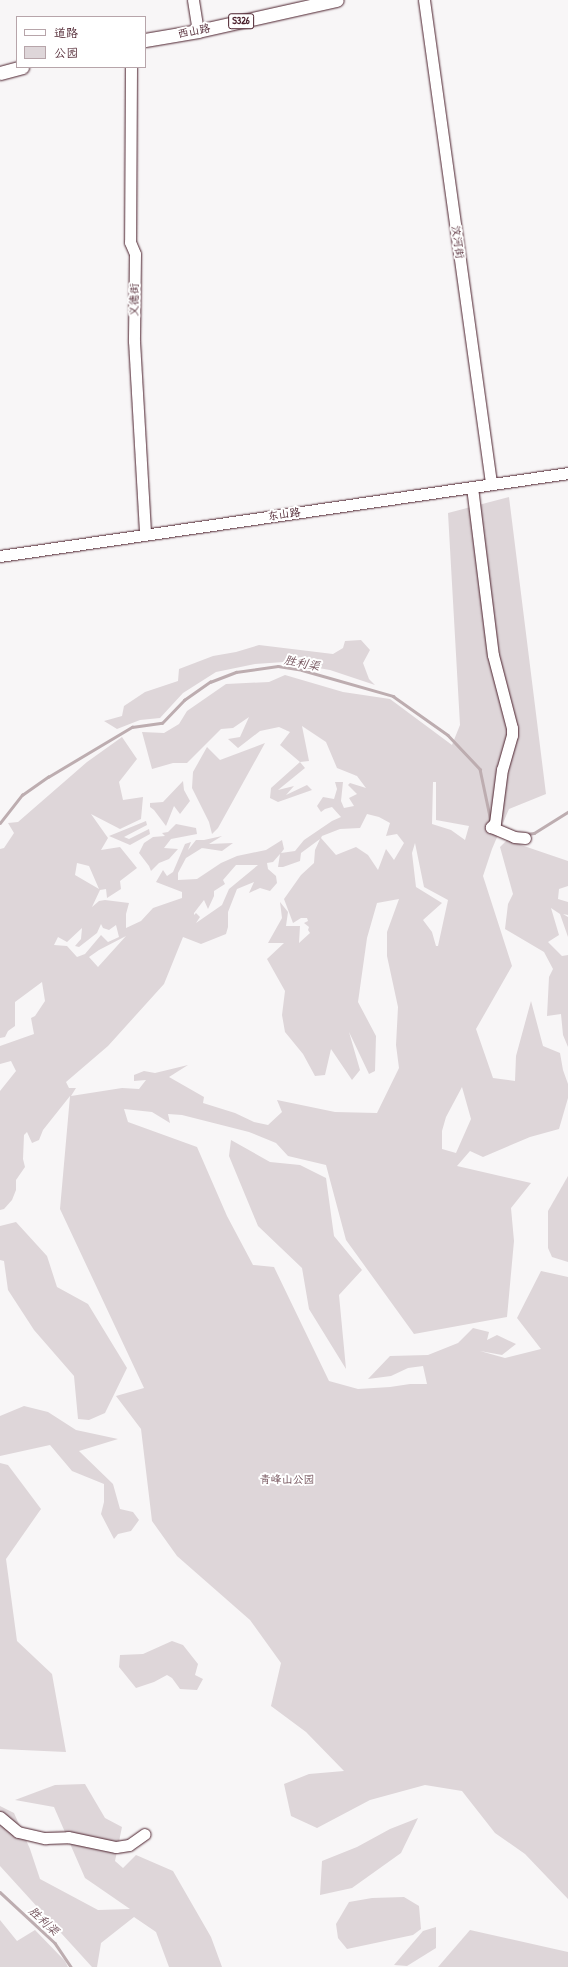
<!DOCTYPE html>
<html>
<head>
<meta charset="utf-8">
<style>
	body { margin:0 }
	#map { position:relative; width:568px; height:1967px; overflow:hidden; background:#f8f6f7; font-family:"Patrick Hand","LXGW WenKai TC",sans-serif }
	div>[style] { position:absolute }
	.green>* { inset:0; background:#ded6d9 }
	.stream>* { height:2.5px; margin:-1.25px; padding:0 1.25px; transform-origin:1.25px; border-radius:1.25px; background:#bdadb0 }
	.roads { filter:drop-shadow(0 0 1px #4a1f2b) drop-shadow(0 0 1px #4a1f2b) }
	.minor>* { height:11px; margin:-5.5px; padding:0 5.5px; transform-origin:5.5px; border-radius:5.5px; background:#fff }
	.major>* { height:13px; margin:-6.5px; padding:0 6.5px; transform-origin:6.5px; border-radius:6.5px; background:#fff }
	span { translate:-50% -50%; white-space:nowrap; text-align:center; line-height:1.15; -webkit-text-stroke:4px #fff; paint-order:stroke }
	.shield-label span { padding:1px 3px; background:#fff; border:1px solid; border-radius:3px; -webkit-text-stroke-width:0 }
	.shield-label { font-size:10px; color:#4a1f2b; font-weight:700 }
	.street-label { font-size:11px; color:#4a1f2b }
	.park-label { font-size:11px; color:#6f4d56 }
	.water-label { font-size:12px; color:#72515a; font-style:italic }
	.legend { position:absolute; left:16px; top:16px; width:130px; height:52px; box-sizing:border-box; background:#fff; border:1px solid #b7a5aa; margin:0; padding:5px 7px; list-style:none; font-size:12px; color:#4a1f2b }
	.legend li { display:flex; align-items:center; gap:8px; height:20px }
	.legend b { width:20px; border:1px solid #b7a5aa }
</style>
</head>
<body>
<div id="map">
	<div class="green">
		<div style="clip-path:polygon(evenodd,509px 497px,546px 794px,509px 809px,492px 849px,483px 876px,512px 966px,476px 1029px,493px 1078px,515px 1081px,516px 1056px,531px 1001px,543px 1046px,560px 1053px,563px 1070px,568px 1084px,568px 1098px,559px 1129px,530px 1137px,483px 1157px,470px 1151px,457px 1166px,531px 1183px,511px 1208px,514px 1241px,507px 1317px,414px 1334px,346px 1240px,326px 1165px,288px 1156px,276px 1143px,249px 1132px,182px 1115px,168px 1114px,170px 1123px,152px 1112px,124px 1109px,128px 1122px,197px 1147px,227px 1216px,253px 1265px,274px 1267px,329px 1381px,358px 1389px,390px 1387px,410px 1384px,427px 1384px,423px 1366px,408px 1368px,391px 1376px,368px 1379px,390px 1356px,428px 1355px,458px 1343px,473px 1328px,489px 1332px,487px 1340px,497px 1335px,516px 1344px,502px 1355px,480px 1351px,505px 1358px,541px 1349px,517px 1318px,541px 1271px,568px 1277px,568px 1899px,525px 1854px,495px 1833px,462px 1791px,425px 1785px,370px 1800px,317px 1828px,291px 1816px,284px 1784px,309px 1774px,344px 1771px,306px 1732px,271px 1706px,281px 1663px,250px 1620px,177px 1556px,152px 1521px,141px 1429px,116px 1396px,144px 1388px,60px 1209px,70px 1096px,43px 1130px,39px 1140px,32px 1143px,27px 1132px,24px 1135px,23px 1159px,25px 1167px,16px 1180px,16px 1190px,12px 1200px,4px 1209px,0 1210px,0 1091px,16px 1071px,11px 1061px,0 1064px,0 1046px,34px 1034px,31px 1018px,35px 1016px,45px 1001px,42px 982px,15px 1002px,15px 1026px,8px 1031px,5px 1037px,0 1038px,0 849px,4px 848px,14px 833px,8px 823px,18px 822px,87px 762px,122px 737px,137px 759px,119px 782px,123px 800px,143px 797px,141px 819px,120px 829px,91px 814px,108px 838px,101px 850px,120px 847px,137px 868px,120px 881px,121px 889px,107px 898px,106px 889px,100px 890px,92px 907px,99px 901px,105px 900px,129px 903px,126px 914px,126px 928px,141px 921px,153px 908px,182px 898px,182px 892px,156px 882px,163px 870px,167px 876px,173px 872px,185px 844px,191px 842px,188px 850px,196px 840px,204px 840px,222px 836px,209px 844px,233px 843px,222px 851px,202px 848px,186px 858px,178px 873px,178px 880px,197px 879px,221px 863px,237px 856px,266px 850px,282px 840px,284px 849px,281px 853px,295px 851px,304px 840px,332px 821px,341px 817px,332px 807px,325px 809px,321px 812px,317px 806px,323px 797px,334px 799px,337px 789px,335px 782px,343px 782px,341px 801px,344px 808px,354px 806px,349px 798px,357px 794px,348px 785px,350px 783px,366px 788px,357px 776px,337px 768px,326px 742px,302px 726px,309px 761px,300px 762px,305px 768px,278px 790px,294px 786px,286px 795px,307px 785px,312px 790px,278px 802px,270px 798px,271px 788px,300px 762px,280px 745px,290px 732px,279px 727px,260px 731px,238px 748px,228px 739px,240px 737px,249px 717px,233px 728px,221px 729px,187px 763px,173px 763px,152px 769px,142px 732px,164px 733px,179px 724px,187px 711px,226px 684px,269px 682px,285px 675px,343px 692px,390px 699px,452px 745px,460px 725px,448px 513px,509px 497px,433px 782px,436px 782px,436px 820px,469px 826px,465px 840px,451px 830px,432px 824px,433px 782px,509px 497px,367px 814px,379px 817px,390px 823px,386px 836px,397px 834px,404px 843px,394px 860px,386px 849px,378px 870px,368px 855px,356px 847px,336px 855px,321px 838px,322px 836px,340px 829px,360px 828px,367px 814px,509px 497px,320px 839px,315px 850px,314px 863px,301px 875px,284px 899px,293px 923px,301px 918px,307px 918px,308px 921px,304px 923px,309px 927px,308px 930px,310px 933px,299px 943px,300px 926px,286px 926px,288px 912px,280px 902px,282px 918px,268px 943px,284px 943px,267px 959px,285px 991px,282px 1015px,285px 1032px,303px 1054px,315px 1076px,325px 1075px,331px 1049px,352px 1080px,360px 1070px,349px 1032px,369px 1074px,375px 1071px,376px 1036px,358px 1002px,367px 938px,377px 903px,399px 899px,387px 932px,387px 956px,398px 1007px,396px 1045px,399px 1068px,377px 1113px,335px 1112px,277px 1100px,282px 1112px,268px 1125px,254px 1122px,235px 1113px,203px 1103px,204px 1097px,169px 1077px,188px 1065px,155px 1073px,144px 1071px,134px 1075px,134px 1081px,146px 1080px,139px 1089px,122px 1088px,71px 1096px,76px 1088px,69px 1088px,66px 1082px,108px 1046px,164px 984px,183px 937px,201px 944px,226px 934px,228px 927px,228px 912px,237px 889px,254px 882px,249px 893px,260px 888px,270px 891px,277px 883px,276px 876px,268px 869px,267px 863px,273px 862px,280px 854px,278px 867px,283px 867px,300px 861px,301px 853px,320px 839px,509px 497px,415px 843px,424px 887px,448px 900px,438px 946px,436px 946px,432px 932px,423px 920px,442px 903px,416px 887px,412px 853px,415px 843px,509px 497px,77px 863px,89px 866px,99px 889px,75px 875px,77px 863px,509px 497px,236px 865px,258px 865px,229px 889px,222px 905px,196px 923px,200px 917px,196px 913px,194px 915px,194px 913px,204px 900px,208px 909px,214px 896px,214px 891px,225px 884px,223px 880px,236px 865px,509px 497px,101px 924px,103px 928px,109px 930px,116px 925px,119px 937px,108px 942px,101px 935px,85px 954px,77px 957px,67px 946px,54px 945px,58px 937px,67px 942px,82px 928px,81px 939px,75px 946px,79px 947px,97px 933px,101px 924px,509px 497px,126px 936px,98px 967px,89px 957px,99px 950px,126px 936px,509px 497px,462px 1087px,471px 1119px,456px 1153px,442px 1149px,442px 1131px,446px 1117px,462px 1087px)"></div>
		<div style="clip-path:polygon(361px 640px,370px 650px,363px 663px,369px 679px,375px 685px,330px 670px,284px 662px,255px 664px,216px 672px,183px 693px,160px 718px,140px 720px,117px 729px,104px 721px,122px 716px,124px 706px,145px 692px,178px 681px,179px 669px,213px 656px,236px 652px,259px 645px,333px 654px,343px 648px,345px 641px)"></div>
		<div style="clip-path:polygon(265px 743px,218px 828px,212px 834px,209px 822px,192px 788px,193px 772px,207px 747px,220px 760px)"></div>
		<div style="clip-path:polygon(183px 781px,184px 790px,190px 801px,180px 814px,174px 806px,166px 826px,154px 810px,150px 807px,150px 803px,163px 802px)"></div>
		<div style="clip-path:polygon(146px 821px,147px 825px,124px 837px,129px 839px,149px 829px,150px 834px,130px 845px,109px 836px)"></div>
		<div style="clip-path:polygon(176px 824px,196px 828px,197px 834px,171px 839px,164px 848px,178px 849px,169px 859px,159px 863px,151px 871px,149px 866px,139px 853px,144px 843px,153px 837px,165px 836px,162px 833px,168px 832px)"></div>
		<div style="clip-path:polygon(509px 838px,521px 845px,568px 861px,568px 886px,559px 889px,558px 899px,568px 902px,568px 915px,563px 914px,568px 917px,568px 937px,560px 914px,551px 908px,559px 935px,548px 942px,562px 956px,568px 955px,568px 1047px,563px 1035px,561px 1014px,547px 1016px,549px 977px,553px 969px,544px 952px,505px 929px,508px 904px,513px 894px,500px 847px)"></div>
		<div style="clip-path:polygon(231px 1140px,270px 1162px,300px 1165px,326px 1178px,334px 1236px,362px 1270px,339px 1295px,346px 1369px,309px 1309px,302px 1268px,258px 1226px,229px 1156px)"></div>
		<div style="clip-path:polygon(568px 1176px,568px 1262px,552px 1257px,548px 1248px,548px 1211px)"></div>
		<div style="clip-path:polygon(16px 1222px,47px 1256px,57px 1287px,88px 1304px,127px 1368px,105px 1413px,89px 1420px,78px 1419px,74px 1376px,34px 1330px,8px 1290px,4px 1261px,0 1260px,0 1226px)"></div>
		<div style="clip-path:polygon(24px 1406px,48px 1412px,76px 1430px,118px 1439px,79px 1451px,113px 1484px,120px 1509px,133px 1512px,139px 1520px,131px 1531px,118px 1534px,114px 1539px,101px 1514px,104px 1502px,104px 1484px,72px 1471px,50px 1445px,0 1456px,0 1416px)"></div>
		<div style="clip-path:polygon(0 1463px,8px 1465px,41px 1509px,6px 1559px,17px 1641px,52px 1674px,66px 1752px,0 1749px)"></div>
		<div style="clip-path:polygon(172px 1641px,183px 1645px,198px 1664px,195px 1675px,203px 1679px,197px 1690px,180px 1689px,172px 1678px,167px 1675px,154px 1682px,136px 1688px,119px 1667px,120px 1655px,143px 1654px)"></div>
		<div style="clip-path:polygon(85px 1784px,105px 1818px,122px 1827px,115px 1861px,123px 1868px,136px 1855px,173px 1871px,211px 1937px,222px 1967px,169px 1967px,156px 1932px,134px 1917px,101px 1943px,97px 1967px,92px 1967px,0 1866px,0 1806px,14px 1813px,30px 1849px,40px 1879px,98px 1910px,130px 1909px,85px 1878px,54px 1807px,15px 1800px,55px 1785px)"></div>
		<div style="clip-path:polygon(418px 1818px,401px 1853px,352px 1888px,320px 1895px,322px 1861px,357px 1847px,390px 1829px)"></div>
		<div style="clip-path:polygon(404px 1897px,419px 1906px,421px 1929px,413px 1935px,347px 1949px,338px 1938px,336px 1924px,349px 1902px,372px 1898px)"></div>
		<div style="clip-path:polygon(0 1920px,17px 1941px,35px 1930px,65px 1961px,68px 1967px,0 1967px)"></div>
		<div style="clip-path:polygon(436px 1927px,436px 1948px,407px 1966px,394px 1965px,423px 1931px)"></div>
		<div style="clip-path:polygon(470px 1930px,568px 1952px,568px 1967px,438px 1967px)"></div>
	</div>
	<div class="stream">
		<div style="left:0;top:823px;width:36px;rotate:-52deg"></div>
		<div style="left:22px;top:795px;width:32px;rotate:-35deg"></div>
		<div style="left:48px;top:777px;width:98px;rotate:-30.8deg"></div>
		<div style="left:132px;top:727px;width:30px;rotate:-8deg"></div>
		<div style="left:162px;top:723px;width:32px;rotate:-46deg"></div>
		<div style="left:184px;top:700px;width:32px;rotate:-35deg"></div>
		<div style="left:210px;top:682px;width:28px;rotate:-21deg"></div>
		<div style="left:236px;top:672px;width:42px;rotate:-8.1deg"></div>
		<div style="left:278px;top:666px;width:24px;rotate:9deg"></div>
		<div style="left:302px;top:670px;width:95px;rotate:15.9deg"></div>
		<div style="left:393px;top:696px;width:67px;rotate:35.3deg"></div>
		<div style="left:448px;top:735px;width:47px;rotate:46.7deg"></div>
		<div style="left:480px;top:769px;width:53px;rotate:78.1deg"></div>
		<div style="left:526px;top:834px;width:8px;rotate:-7deg"></div>
		<div style="left:534px;top:833px;width:40px;rotate:-32deg"></div>
		<div style="left:0;top:1892px;width:75px;rotate:42.8deg"></div>
		<div style="left:55px;top:1943px;width:29px;rotate:56deg"></div>
	</div>
	<div class="roads">
		<div class="minor">
			<div style="left:193px;top:0;width:31px;rotate:81deg"></div>
			<div style="left:424px;top:0;width:489px;rotate:82.1deg"></div>
			<div style="left:131px;top:67px;width:175px;rotate:90.3deg"></div>
			<div style="left:130px;top:242px;width:13px;rotate:67deg"></div>
			<div style="left:135px;top:254px;width:87px;rotate:90.7deg"></div>
			<div style="left:134px;top:341px;width:193px;rotate:86.7deg"></div>
			<div style="left:472px;top:487px;width:169px;rotate:82.9deg"></div>
			<div style="left:493px;top:655px;width:75px;rotate:75.4deg"></div>
			<div style="left:512px;top:728px;width:7px;rotate:90deg"></div>
			<div style="left:512px;top:735px;width:35px;rotate:106deg"></div>
			<div style="left:502px;top:769px;width:54px;rotate:97.4deg"></div>
			<div style="left:495px;top:823px;width:6px;rotate:135deg"></div>
			<div style="left:491px;top:827px;width:25px;rotate:23deg"></div>
			<div style="left:514px;top:837px;width:11px;rotate:5deg"></div>
			<div style="left:0;top:556px;width:574px;rotate:-8.31deg"></div>
			<div style="left:0;top:1817px;width:23px;rotate:40deg"></div>
			<div style="left:18px;top:1832px;width:28px;rotate:13deg"></div>
			<div style="left:45px;top:1838px;width:23px;rotate:-2deg"></div>
			<div style="left:68px;top:1837px;width:49px;rotate:11.8deg"></div>
			<div style="left:116px;top:1847px;width:13px;rotate:-9deg"></div>
			<div style="left:129px;top:1845px;width:19px;rotate:-35deg"></div>
		</div>
		<div class="major">
			<div style="left:145px;top:40px;width:54px;rotate:-9.6deg"></div>
			<div style="left:198px;top:31px;width:142px;rotate:-12.6deg"></div>
			<div style="left:0;top:73px;width:23px;rotate:-15deg"></div>
		</div>
	</div>
	<div class="shield-label">
		<span style="left:241px;top:21px">S326</span>
	</div>
	<div class="street-label">
		<span style="left:194px;top:31px;rotate:-11deg">西山路</span>
		<span style="left:458px;top:242px;rotate:82deg">汶河街</span>
		<span style="left:134px;top:300px;rotate:-89deg">义德街</span>
		<span style="left:284px;top:514px;rotate:-8deg">东山路</span>
	</div>
	<div class="park-label">
		<span style="left:287px;top:1479px">青峰山公园</span>
	</div>
	<div class="water-label">
		<span style="left:302px;top:663px;rotate:11deg">胜利渠</span>
		<span style="left:44px;top:1921px;rotate:43deg">胜利渠</span>
	</div>
	<ul class="legend">
	<li><b style="height:5px;background:#fff"></b>道路</li>
	<li><b style="height:11px;background:#ded6d9"></b>公园</li>
	</ul>
</div>
</body>
</html>
